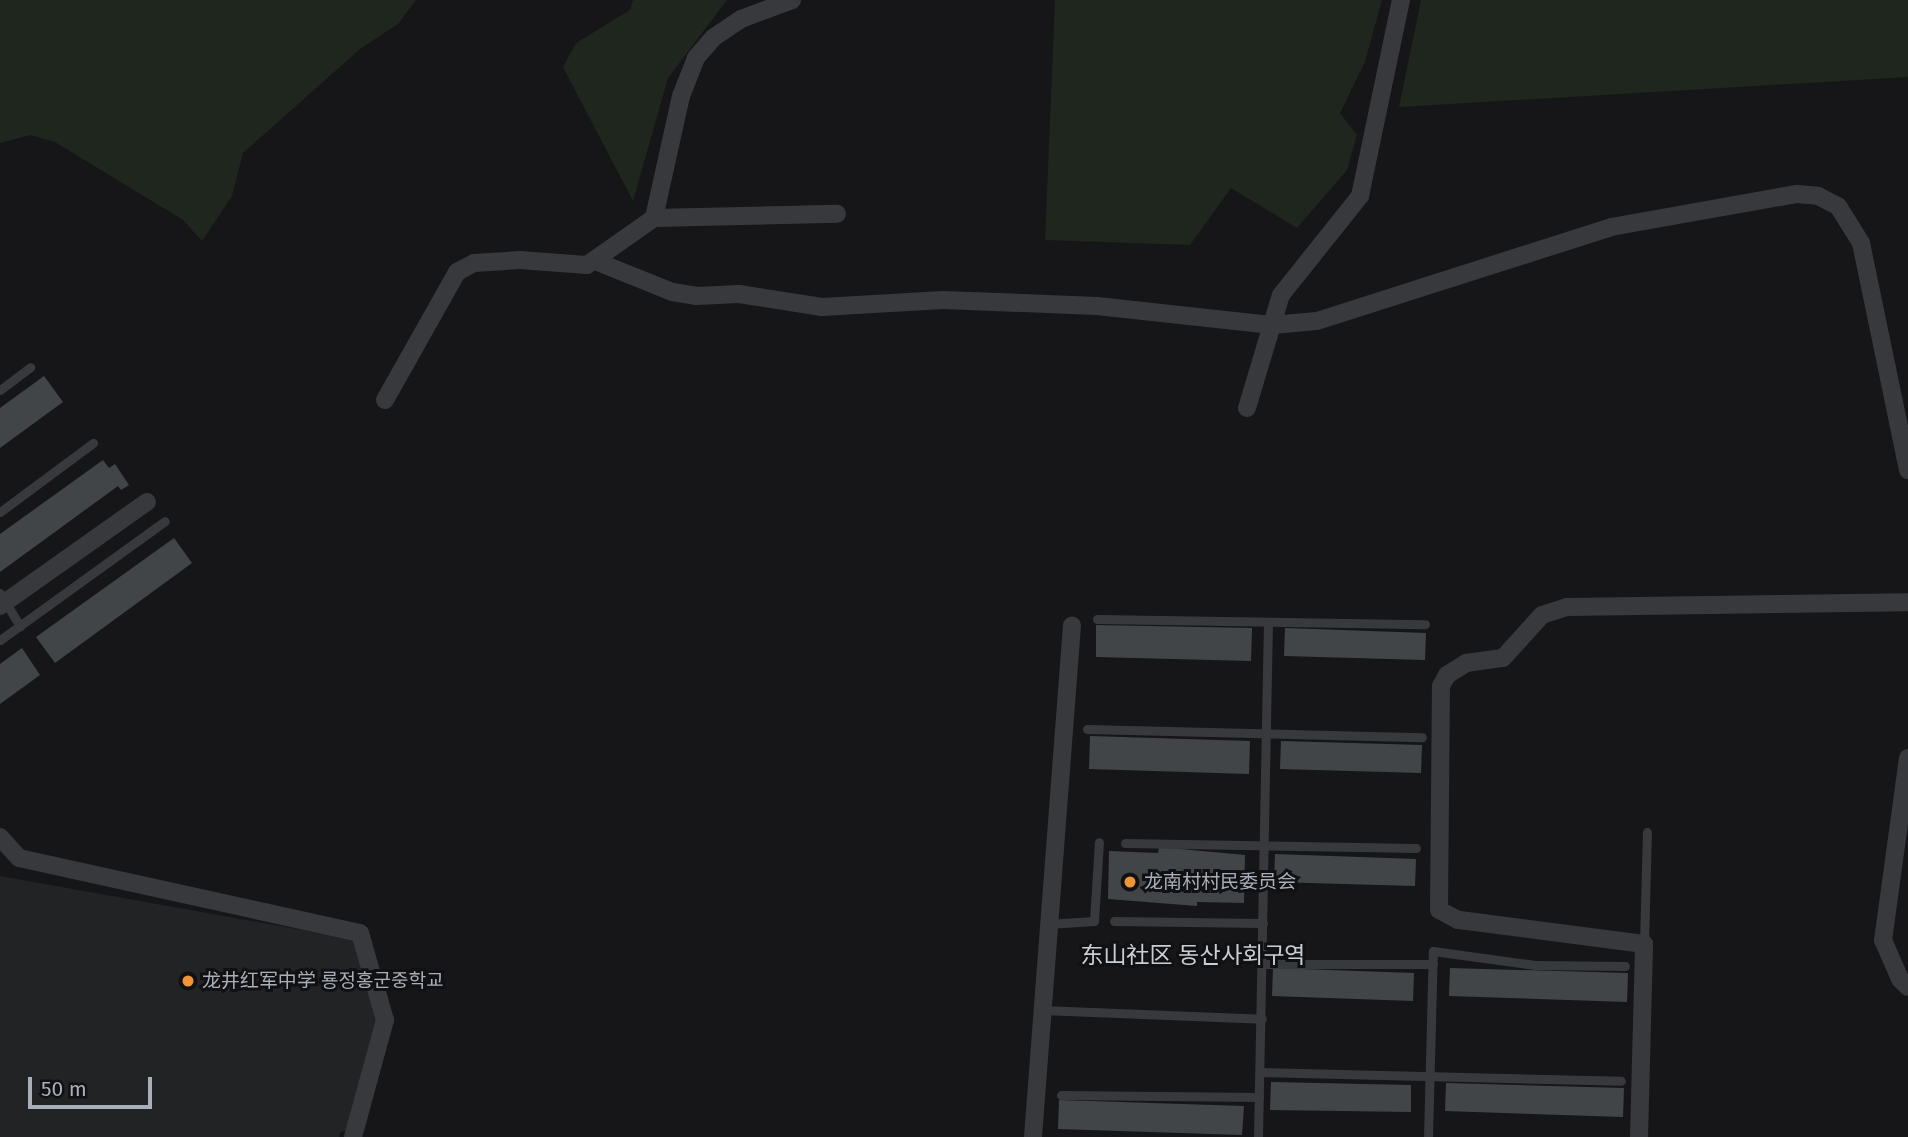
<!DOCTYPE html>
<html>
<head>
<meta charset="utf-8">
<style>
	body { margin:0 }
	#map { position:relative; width:1908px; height:1137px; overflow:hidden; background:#161618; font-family:"Fira Sans","Noto Sans SC","Noto Sans KR",sans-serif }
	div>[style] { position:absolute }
	.built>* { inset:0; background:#222325 }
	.green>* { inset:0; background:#1e261e }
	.building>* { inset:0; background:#424548 }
	.lane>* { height:9px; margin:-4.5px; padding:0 4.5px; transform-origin:4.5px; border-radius:4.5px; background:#37393d }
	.street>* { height:18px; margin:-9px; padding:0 9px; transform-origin:9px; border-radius:9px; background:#37393d }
	.dots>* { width:19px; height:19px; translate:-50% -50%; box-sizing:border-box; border:4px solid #111113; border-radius:50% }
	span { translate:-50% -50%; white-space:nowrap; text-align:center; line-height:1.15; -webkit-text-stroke:6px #111113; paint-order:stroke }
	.poi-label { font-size:19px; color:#a8afb8 }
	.left { translate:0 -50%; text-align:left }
	.quarter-label { font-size:23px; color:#c9ced4 }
	.scale { position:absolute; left:28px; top:1077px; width:124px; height:32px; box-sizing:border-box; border:4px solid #a8afb8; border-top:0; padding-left:9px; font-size:21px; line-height:24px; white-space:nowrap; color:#a8afb8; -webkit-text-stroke:5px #111113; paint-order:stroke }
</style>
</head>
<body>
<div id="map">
	<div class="built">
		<div style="clip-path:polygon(0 876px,364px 941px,386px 1021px,354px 1129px,340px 1132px,339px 1137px,0 1137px)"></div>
	</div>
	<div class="green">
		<div style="clip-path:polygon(0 0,416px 0,398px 24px,360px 49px,243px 153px,232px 196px,202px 241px,183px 220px,55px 142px,30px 135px,0 143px)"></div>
		<div style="clip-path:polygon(633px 0,727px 0,668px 78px,633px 201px,563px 67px,576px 43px,630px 10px)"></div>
		<div style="clip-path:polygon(1055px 0,1382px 0,1365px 62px,1340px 113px,1357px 135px,1347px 170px,1297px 228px,1231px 188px,1190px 245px,1045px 240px)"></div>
		<div style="clip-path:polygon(1421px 0,1908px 0,1908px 77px,1399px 107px)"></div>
	</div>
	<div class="building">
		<div style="clip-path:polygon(44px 376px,63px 402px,0 448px,0 408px)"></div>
		<div style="clip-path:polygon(103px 460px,109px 468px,115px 464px,129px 485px,121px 490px,118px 486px,0 572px,0 534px)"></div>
		<div style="clip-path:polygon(174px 538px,192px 563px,55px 663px,36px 637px)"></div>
		<div style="clip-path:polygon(1096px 625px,1252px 628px,1251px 661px,1096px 657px)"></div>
		<div style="clip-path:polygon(1285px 628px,1426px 633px,1425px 660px,1284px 656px)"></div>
		<div style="clip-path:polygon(22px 648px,40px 675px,0 704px,0 664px)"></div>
		<div style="clip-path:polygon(1090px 736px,1250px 741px,1249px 774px,1089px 769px)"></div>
		<div style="clip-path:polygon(1281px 741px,1422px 745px,1421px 773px,1280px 769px)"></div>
		<div style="clip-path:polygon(1159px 847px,1245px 855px,1244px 903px,1197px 902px,1197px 906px,1108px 899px,1109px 851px,1158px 853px)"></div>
		<div style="clip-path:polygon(1275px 854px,1416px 859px,1415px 886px,1274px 882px)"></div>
		<div style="clip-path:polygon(1273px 968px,1414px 973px,1413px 1001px,1272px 996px)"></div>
		<div style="clip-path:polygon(1450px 968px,1628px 973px,1627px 1002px,1449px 996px)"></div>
		<div style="clip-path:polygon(1271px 1082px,1411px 1085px,1411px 1112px,1270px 1110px)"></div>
		<div style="clip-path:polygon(1446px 1083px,1624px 1088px,1623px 1117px,1445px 1111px)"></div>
		<div style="clip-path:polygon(1059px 1100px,1244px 1106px,1242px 1135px,1058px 1129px)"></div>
	</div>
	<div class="lane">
		<div style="left:0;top:390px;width:38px;rotate:-37deg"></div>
		<div style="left:0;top:512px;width:116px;rotate:-36.6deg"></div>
		<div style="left:0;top:593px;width:39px;rotate:59deg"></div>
		<div style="left:1097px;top:619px;width:328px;rotate:0.9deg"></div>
		<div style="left:0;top:640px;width:203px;rotate:-35.8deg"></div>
		<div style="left:1087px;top:729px;width:335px;rotate:1.4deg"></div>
		<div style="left:1125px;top:843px;width:291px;rotate:1deg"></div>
		<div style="left:1114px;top:921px;width:149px;rotate:0.8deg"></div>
		<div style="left:1048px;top:924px;width:46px;rotate:-3.7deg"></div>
		<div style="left:1094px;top:921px;width:79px;rotate:-86.4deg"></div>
		<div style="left:1644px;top:944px;width:112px;rotate:-88.5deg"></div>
		<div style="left:1262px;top:964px;width:171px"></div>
		<div style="left:1042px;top:1010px;width:220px;rotate:2.3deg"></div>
		<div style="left:1260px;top:1072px;width:361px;rotate:1.4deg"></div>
		<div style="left:1061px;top:1095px;width:198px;rotate:0.6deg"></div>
		<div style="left:1258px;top:1137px;width:515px;rotate:-88.89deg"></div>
		<div style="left:1428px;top:1137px;width:186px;rotate:-88.5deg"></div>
		<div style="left:1433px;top:951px;width:103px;rotate:7.8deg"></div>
		<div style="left:1535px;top:965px;width:90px;rotate:0.6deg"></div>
	</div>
	<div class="street">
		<div style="left:792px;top:0;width:54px;rotate:159.6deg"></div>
		<div style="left:741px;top:19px;width:32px;rotate:146deg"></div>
		<div style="left:714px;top:37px;width:28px;rotate:131deg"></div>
		<div style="left:696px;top:58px;width:41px;rotate:111.5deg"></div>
		<div style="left:681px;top:96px;width:125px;rotate:102.5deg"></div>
		<div style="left:654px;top:218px;width:183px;rotate:-1.3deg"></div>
		<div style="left:595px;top:261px;width:83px;rotate:21.9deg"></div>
		<div style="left:672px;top:292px;width:24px;rotate:9deg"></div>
		<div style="left:696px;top:296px;width:43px;rotate:-2.7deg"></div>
		<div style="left:739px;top:294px;width:84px;rotate:8.9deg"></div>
		<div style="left:822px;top:307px;width:121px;rotate:-3.3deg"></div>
		<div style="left:943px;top:300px;width:154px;rotate:2.2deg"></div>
		<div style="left:1097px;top:306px;width:176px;rotate:6.2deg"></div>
		<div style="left:1272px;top:325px;width:45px;rotate:-5.1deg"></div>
		<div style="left:1317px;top:321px;width:309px;rotate:-17.7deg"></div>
		<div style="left:1611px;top:227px;width:189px;rotate:-10.1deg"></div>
		<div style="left:1797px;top:194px;width:21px;rotate:5deg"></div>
		<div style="left:1818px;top:196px;width:22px;rotate:27deg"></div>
		<div style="left:1838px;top:206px;width:44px;rotate:58.1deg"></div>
		<div style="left:1861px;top:243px;width:232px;rotate:78.3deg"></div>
		<div style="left:385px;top:400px;width:147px;rotate:-60.6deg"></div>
		<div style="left:457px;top:272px;width:19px;rotate:-28deg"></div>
		<div style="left:474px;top:263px;width:46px;rotate:-3.7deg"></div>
		<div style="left:520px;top:260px;width:67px;rotate:4.3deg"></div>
		<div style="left:587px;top:265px;width:82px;rotate:-35deg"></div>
		<div style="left:1247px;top:408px;width:118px;rotate:-73.3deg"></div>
		<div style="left:1281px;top:295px;width:127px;rotate:-51.4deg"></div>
		<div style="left:1360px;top:196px;width:200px;rotate:-78.2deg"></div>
		<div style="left:0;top:606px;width:180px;rotate:-35.3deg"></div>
		<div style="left:1908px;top:758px;width:184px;rotate:97.8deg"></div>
		<div style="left:1883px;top:940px;width:43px;rotate:66.4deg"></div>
		<div style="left:1900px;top:979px;width:11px;rotate:45deg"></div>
		<div style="left:0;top:837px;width:28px;rotate:48deg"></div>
		<div style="left:19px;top:858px;width:349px;rotate:12.4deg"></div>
		<div style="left:360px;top:933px;width:91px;rotate:74deg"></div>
		<div style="left:385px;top:1020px;width:121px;rotate:105.3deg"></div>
		<div style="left:1033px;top:1137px;width:513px;rotate:-85.64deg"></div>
		<div style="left:1639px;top:1137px;width:193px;rotate:-88.5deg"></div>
		<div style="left:1644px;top:944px;width:188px;rotate:-172.6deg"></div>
		<div style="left:1458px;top:920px;width:21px;rotate:-152deg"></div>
		<div style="left:1439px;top:910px;width:224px;rotate:-89.5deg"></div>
		<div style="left:1441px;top:686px;width:13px;rotate:-61deg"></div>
		<div style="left:1447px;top:675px;width:22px;rotate:-32deg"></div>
		<div style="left:1466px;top:663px;width:37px;rotate:-8deg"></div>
		<div style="left:1503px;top:658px;width:58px;rotate:-47.8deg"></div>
		<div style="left:1542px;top:615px;width:26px;rotate:-18deg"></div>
		<div style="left:1567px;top:607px;width:341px;rotate:-0.8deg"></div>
	</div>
	<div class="dots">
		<div style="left:1130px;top:882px;background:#f09537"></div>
		<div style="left:188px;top:981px;background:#f09537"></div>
	</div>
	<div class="poi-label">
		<span class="left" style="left:1144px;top:882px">龙南村村民委员会</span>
		<span class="left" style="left:202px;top:981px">龙井红军中学 룡정홍군중학교</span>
	</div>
	<div class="quarter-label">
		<span style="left:1193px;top:955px">东山社区 동산사회구역</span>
	</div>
	<div class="scale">50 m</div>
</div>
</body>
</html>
